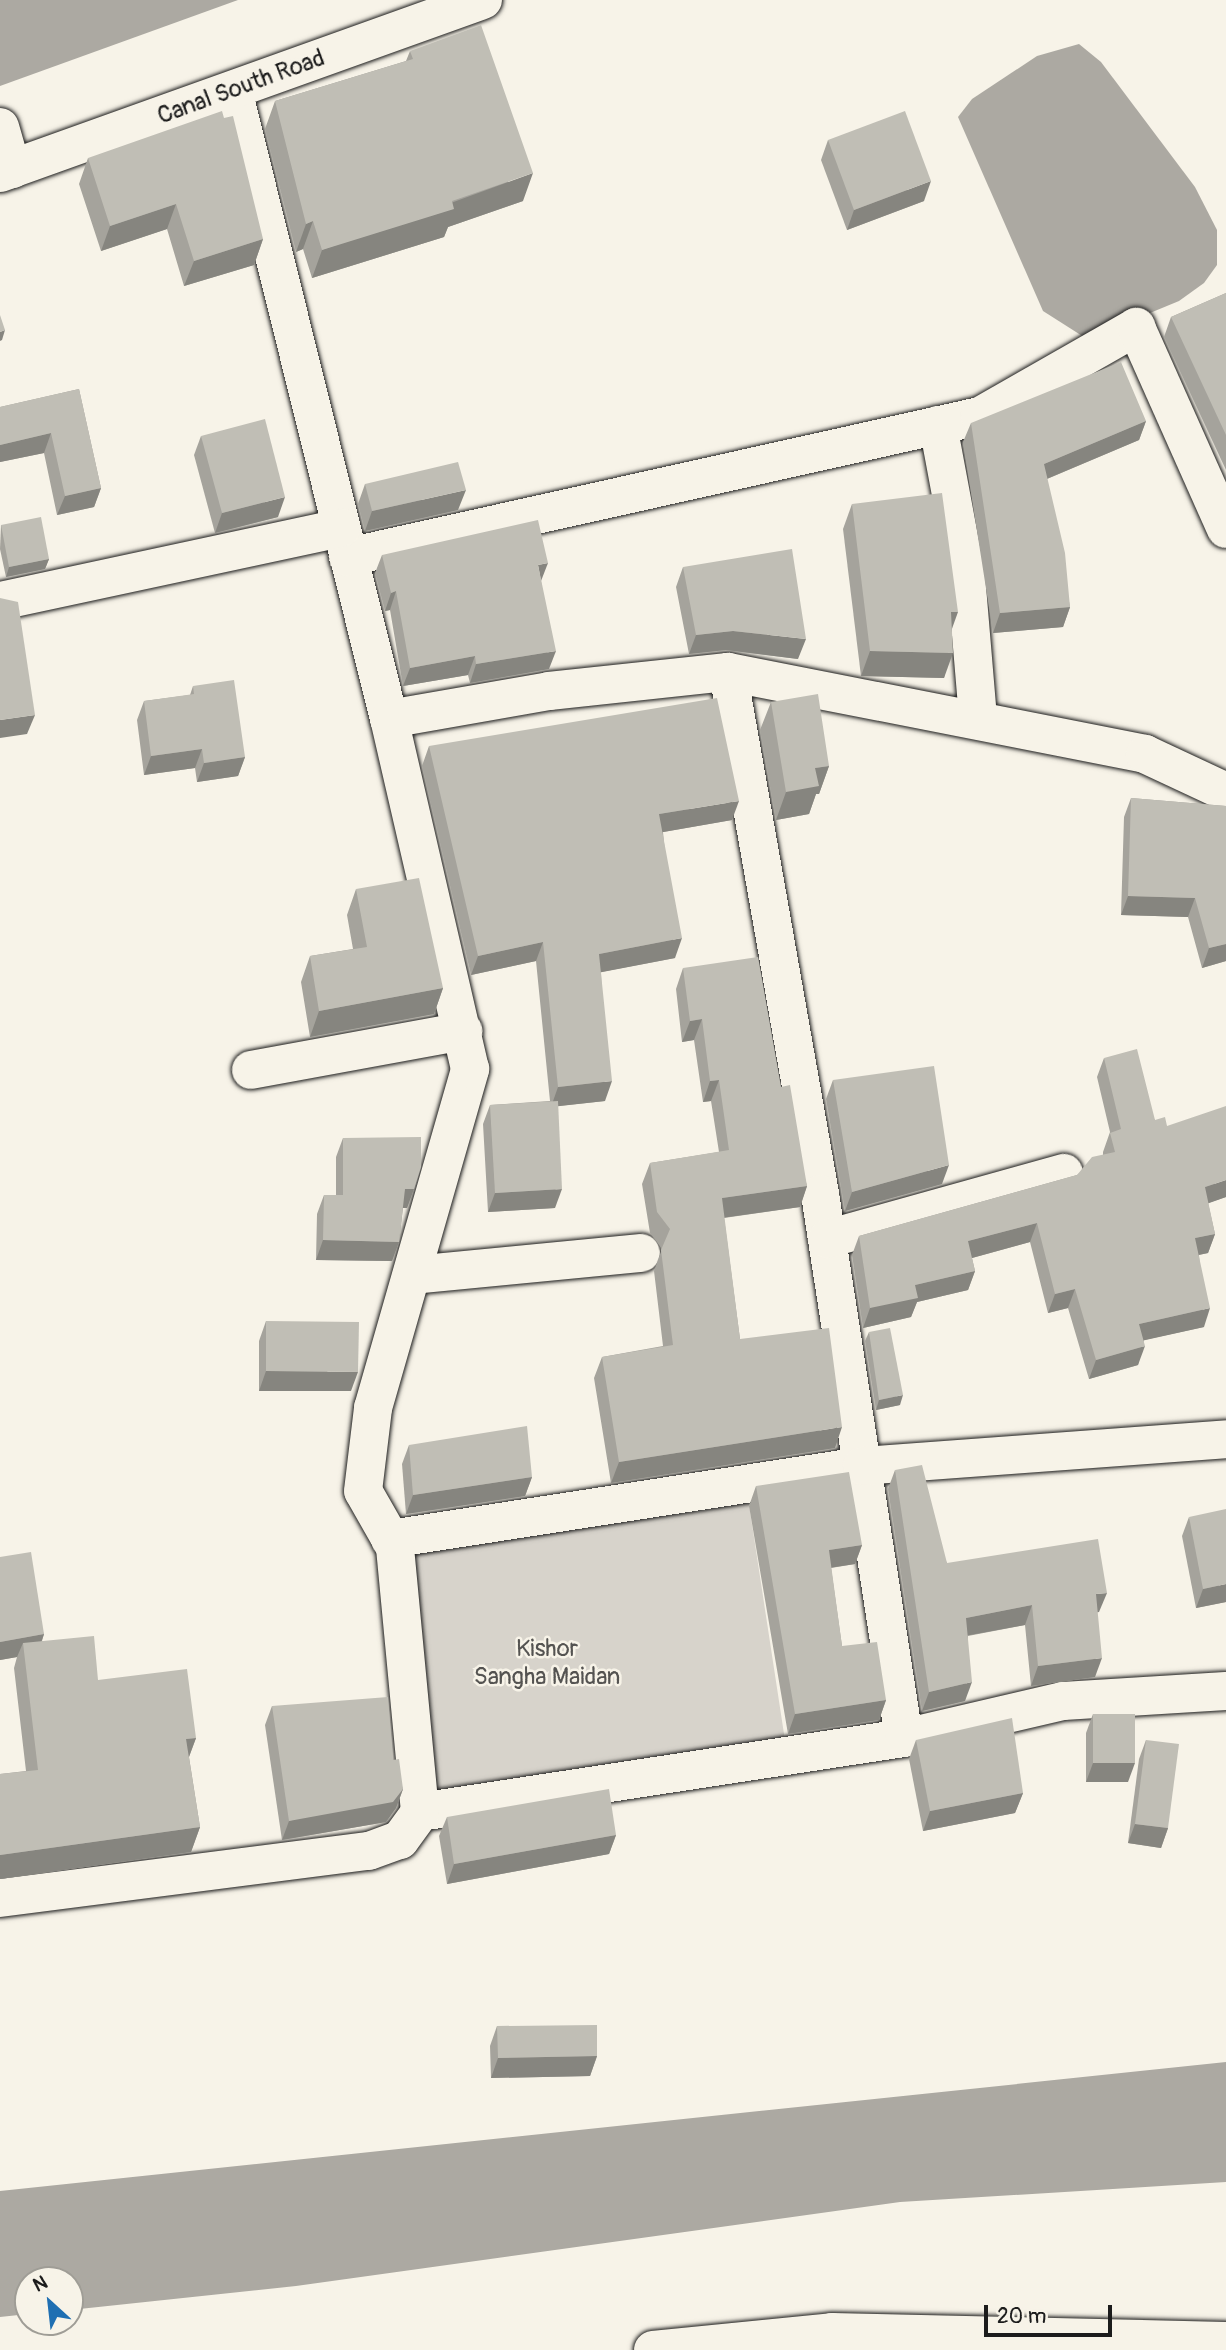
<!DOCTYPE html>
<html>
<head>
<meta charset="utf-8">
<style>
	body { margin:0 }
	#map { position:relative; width:1226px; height:2350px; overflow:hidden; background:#f7f3e8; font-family:Pangolin,sans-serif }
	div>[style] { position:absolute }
	.green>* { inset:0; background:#d7d3cb }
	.water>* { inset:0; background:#aca9a2 }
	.roads { filter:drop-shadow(0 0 2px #1c1c1c) drop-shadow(0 0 2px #1c1c1c) }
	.minor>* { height:38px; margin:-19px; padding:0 19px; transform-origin:19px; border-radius:19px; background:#f7f3e8 }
	.tertiary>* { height:38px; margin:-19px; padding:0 19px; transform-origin:19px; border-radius:19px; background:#f7f3e8 }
	.wall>* { inset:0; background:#a5a39c }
	.shaded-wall>* { inset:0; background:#86857f }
	.building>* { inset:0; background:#c0beb5 }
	span { translate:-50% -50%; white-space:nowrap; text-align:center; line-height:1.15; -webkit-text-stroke:5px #f7f3e8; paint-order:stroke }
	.street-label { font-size:24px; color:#1c1c1c }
	.park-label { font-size:24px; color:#545351 }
	.north { position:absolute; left:14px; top:2266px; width:70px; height:70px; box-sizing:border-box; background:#f7f3e8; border:2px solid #9f9d96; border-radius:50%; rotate:333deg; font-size:19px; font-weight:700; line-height:28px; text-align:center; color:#1c1c1c }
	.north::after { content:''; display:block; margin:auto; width:24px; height:32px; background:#1f6fb2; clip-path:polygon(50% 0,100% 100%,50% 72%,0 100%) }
	.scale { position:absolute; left:984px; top:2305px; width:128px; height:32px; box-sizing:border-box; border:4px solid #1c1c1c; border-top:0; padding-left:9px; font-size:21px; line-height:24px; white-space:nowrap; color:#1c1c1c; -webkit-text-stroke:5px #f7f3e8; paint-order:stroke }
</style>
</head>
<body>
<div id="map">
	<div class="green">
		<div style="clip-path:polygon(748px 1498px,786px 1747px,426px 1811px,401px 1546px,704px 1511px)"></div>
	</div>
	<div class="water">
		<div style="clip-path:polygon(0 0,238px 0,0 86px)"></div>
		<div style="clip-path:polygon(1079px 44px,1101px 62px,1195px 187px,1217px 230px,1217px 265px,1204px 283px,1179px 301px,1087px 339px,1043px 311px,958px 117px,972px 99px,1037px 56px)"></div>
		<div style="clip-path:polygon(1226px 2062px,1226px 2182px,900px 2202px,296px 2286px,70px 2310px,70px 2280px,28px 2280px,28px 2314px,0 2317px,0 2191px)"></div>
	</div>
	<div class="roads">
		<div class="minor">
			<div style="left:233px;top:90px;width:648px;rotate:76.07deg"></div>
			<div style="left:389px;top:719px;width:162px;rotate:-9.9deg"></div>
			<div style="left:549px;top:691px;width:180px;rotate:-6.1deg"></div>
			<div style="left:728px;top:672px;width:425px;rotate:11.1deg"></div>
			<div style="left:1145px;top:754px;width:89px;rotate:25.1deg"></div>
			<div style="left:938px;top:425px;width:153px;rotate:79.4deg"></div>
			<div style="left:966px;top:575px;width:144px;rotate:85.2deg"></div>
			<div style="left:348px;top:557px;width:648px;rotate:-12.58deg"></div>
			<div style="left:980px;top:416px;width:180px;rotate:-29.7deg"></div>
			<div style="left:1136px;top:327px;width:221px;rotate:66deg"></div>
			<div style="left:0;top:601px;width:349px;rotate:-12.1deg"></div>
			<div style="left:728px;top:672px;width:530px;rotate:80deg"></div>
			<div style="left:820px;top:1194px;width:550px;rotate:81.22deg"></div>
			<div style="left:251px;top:1070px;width:216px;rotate:-10.4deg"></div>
			<div style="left:827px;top:1239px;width:246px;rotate:-15.6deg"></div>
			<div style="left:412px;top:1275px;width:230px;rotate:-5.5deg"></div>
			<div style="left:390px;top:1539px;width:478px;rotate:-8.8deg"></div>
			<div style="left:862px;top:1466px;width:365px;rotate:-4.2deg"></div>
			<div style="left:420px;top:1812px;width:490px;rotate:-8.7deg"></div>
			<div style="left:904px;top:1738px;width:163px;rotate:-13.1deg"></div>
			<div style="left:1063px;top:1701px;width:163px;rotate:-3.5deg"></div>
			<div style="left:0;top:1898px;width:372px;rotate:-7.3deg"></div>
			<div style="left:369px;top:1851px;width:33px;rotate:-20deg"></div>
			<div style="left:400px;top:1840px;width:34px;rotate:-54deg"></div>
			<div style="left:420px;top:1812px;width:266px;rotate:-95.4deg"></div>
			<div style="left:395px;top:1547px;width:64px;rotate:-119.7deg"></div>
			<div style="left:363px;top:1491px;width:84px;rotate:-83.1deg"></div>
			<div style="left:373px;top:1408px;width:353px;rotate:-74deg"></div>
			<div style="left:470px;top:1069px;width:359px;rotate:-103deg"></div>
		</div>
		<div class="tertiary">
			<div style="left:0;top:127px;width:44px;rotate:74.1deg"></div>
			<div style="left:0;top:173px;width:513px;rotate:-19.71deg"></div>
			<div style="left:653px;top:2350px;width:180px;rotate:-5.7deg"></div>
			<div style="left:832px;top:2332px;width:394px;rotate:1.3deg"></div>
		</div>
	</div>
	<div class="wall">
		<div style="clip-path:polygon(410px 51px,523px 201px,448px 227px,444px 237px,312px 278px,303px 249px,296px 252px,265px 129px,275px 101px,406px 61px)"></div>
		<div style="clip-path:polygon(828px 140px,924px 201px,847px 230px,821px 160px)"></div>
		<div style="clip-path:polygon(88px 158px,263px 239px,254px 265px,184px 286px,167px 229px,101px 251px,79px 184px)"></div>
		<div style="clip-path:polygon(1226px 293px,1226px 470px,1164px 337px,1171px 317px)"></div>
		<div style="clip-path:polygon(79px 389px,101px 488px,94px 507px,57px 515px,44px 453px,0 462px,0 407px)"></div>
		<div style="clip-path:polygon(1146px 421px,1139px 440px,1047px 479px,1070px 607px,1063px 627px,993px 633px,963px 442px,971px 423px)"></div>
		<div style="clip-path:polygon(201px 436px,278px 517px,215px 533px,194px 455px)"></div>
		<div style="clip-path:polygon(365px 484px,458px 510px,365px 531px,358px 504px)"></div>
		<div style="clip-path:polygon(852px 504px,952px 629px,944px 678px,861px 676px,843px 529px)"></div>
		<div style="clip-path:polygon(1px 525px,49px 559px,45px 569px,6px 577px,0 549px)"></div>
		<div style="clip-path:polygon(382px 555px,541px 581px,549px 669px,470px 683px,468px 675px,403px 686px,390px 610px,385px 611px,375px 573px)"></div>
		<div style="clip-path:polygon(683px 567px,798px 659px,726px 650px,689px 654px,676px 587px)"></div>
		<div style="clip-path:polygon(193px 686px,245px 757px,238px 776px,197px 782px,195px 768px,144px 775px,137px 720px,144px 701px,190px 695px)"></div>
		<div style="clip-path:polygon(771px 702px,829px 766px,819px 794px,816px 794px,809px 814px,776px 820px,760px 730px)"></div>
		<div style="clip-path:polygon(429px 746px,732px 820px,663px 832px,675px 958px,601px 972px,605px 1101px,558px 1106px,555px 1208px,488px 1212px,483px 1124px,490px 1105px,550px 1101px,536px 961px,471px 975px,422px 766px)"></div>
		<div style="clip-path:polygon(1131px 798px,1226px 806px,1226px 961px,1202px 968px,1188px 917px,1121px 915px,1124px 817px)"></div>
		<div style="clip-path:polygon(356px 889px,443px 988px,434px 1014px,310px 1037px,301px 982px,310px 956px,353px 949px,347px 915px)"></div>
		<div style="clip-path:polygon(683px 968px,781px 1087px,807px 1186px,800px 1207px,724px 1218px,740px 1339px,835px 1448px,611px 1483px,594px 1378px,602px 1357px,663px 1346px,654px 1271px,662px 1249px,650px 1233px,642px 1184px,650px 1163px,719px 1152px,711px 1101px,703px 1102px,694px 1040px,682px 1042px,676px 989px)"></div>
		<div style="clip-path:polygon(1104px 1058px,1155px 1120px,1167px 1126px,1226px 1197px,1208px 1203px,1215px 1234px,1208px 1253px,1199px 1255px,1204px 1327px,1144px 1340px,1138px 1365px,1089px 1379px,1068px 1308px,1048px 1313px,1030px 1242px,972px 1258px,975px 1271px,968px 1290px,917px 1302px,911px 1317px,863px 1328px,852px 1255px,859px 1236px,1077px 1175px,1103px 1155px,1103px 1152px,1110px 1132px,1097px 1077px)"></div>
		<div style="clip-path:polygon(833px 1080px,942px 1184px,845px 1211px,826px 1099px)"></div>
		<div style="clip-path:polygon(343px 1138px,414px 1189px,407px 1208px,403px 1208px,399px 1242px,392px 1261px,316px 1260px,317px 1214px,324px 1195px,336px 1195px,336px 1157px)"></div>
		<div style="clip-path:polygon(266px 1321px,351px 1391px,259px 1391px,259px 1341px)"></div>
		<div style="clip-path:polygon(869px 1332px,900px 1405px,876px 1410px,865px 1341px)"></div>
		<div style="clip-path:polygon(409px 1445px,532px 1477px,525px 1496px,406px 1514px,402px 1464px)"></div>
		<div style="clip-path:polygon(895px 1470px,947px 1563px,1099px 1612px,1097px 1612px,1095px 1677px,1031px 1686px,1025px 1625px,968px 1636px,965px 1701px,922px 1711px,888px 1489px)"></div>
		<div style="clip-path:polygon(756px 1486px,862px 1545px,855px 1564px,831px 1568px,842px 1646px,886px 1700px,879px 1720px,788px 1734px,749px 1506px)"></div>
		<div style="clip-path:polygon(1189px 1517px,1226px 1602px,1196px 1608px,1182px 1536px)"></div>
		<div style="clip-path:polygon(0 1557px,44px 1634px,42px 1641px,98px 1680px,196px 1738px,189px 1757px,200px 1827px,191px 1852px,0 1879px,0 1774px,26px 1771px,14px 1668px,17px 1657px,0 1660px)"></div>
		<div style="clip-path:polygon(272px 1706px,393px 1760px,403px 1789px,396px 1808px,386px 1822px,282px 1840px,265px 1725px)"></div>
		<div style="clip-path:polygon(1093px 1714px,1128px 1782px,1086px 1782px,1086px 1733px)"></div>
		<div style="clip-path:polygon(916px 1740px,1023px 1793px,1015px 1813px,923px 1831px,909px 1759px)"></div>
		<div style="clip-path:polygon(1146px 1740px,1168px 1828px,1161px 1848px,1128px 1843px,1139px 1759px)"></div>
		<div style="clip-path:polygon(447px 1817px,616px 1835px,609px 1854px,447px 1884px,439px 1836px)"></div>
		<div style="clip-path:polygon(497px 2026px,597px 2056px,590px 2076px,491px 2078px,490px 2046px)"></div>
	</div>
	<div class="shaded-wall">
		<div style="clip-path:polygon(533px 173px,523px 201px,448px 227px,444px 237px,312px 278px,322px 250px)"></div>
		<div style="clip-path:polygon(931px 181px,924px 201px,847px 230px,854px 210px)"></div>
		<div style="clip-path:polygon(176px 204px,167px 229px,101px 251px,110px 226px)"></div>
		<div style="clip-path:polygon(313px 221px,303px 249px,296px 252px,306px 224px)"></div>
		<div style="clip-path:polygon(263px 239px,254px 265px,184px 286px,194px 261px)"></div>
		<div style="clip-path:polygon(5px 330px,2px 340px,0 341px,0 332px)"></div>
		<div style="clip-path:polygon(1146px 421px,1139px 440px,1037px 483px,1044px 464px)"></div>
		<div style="clip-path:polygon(51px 433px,44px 453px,0 462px,0 445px)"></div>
		<div style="clip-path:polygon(101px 488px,94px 507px,57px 515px,65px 496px)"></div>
		<div style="clip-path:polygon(466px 490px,458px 510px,365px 531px,372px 511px)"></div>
		<div style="clip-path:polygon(285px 497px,278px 517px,215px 533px,222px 513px)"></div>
		<div style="clip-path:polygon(49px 559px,45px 569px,6px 577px,9px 567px)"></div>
		<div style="clip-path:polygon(548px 563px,541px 581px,538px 565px)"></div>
		<div style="clip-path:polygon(396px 591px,390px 610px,385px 611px,391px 593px)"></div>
		<div style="clip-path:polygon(1070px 607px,1063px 627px,993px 633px,1000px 613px)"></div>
		<div style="clip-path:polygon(951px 612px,958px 612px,949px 637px)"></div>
		<div style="clip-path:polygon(733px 631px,806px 639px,798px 659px,726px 650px,689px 654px,696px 635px)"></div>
		<div style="clip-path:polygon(556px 651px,549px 669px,470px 683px,476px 664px)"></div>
		<div style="clip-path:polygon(870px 651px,953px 653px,944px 678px,861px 676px)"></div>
		<div style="clip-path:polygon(475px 656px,468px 675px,403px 686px,410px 668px)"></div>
		<div style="clip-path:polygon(35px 715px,27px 734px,0 738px,0 720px)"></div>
		<div style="clip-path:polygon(202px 749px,195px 768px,144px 775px,151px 756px)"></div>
		<div style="clip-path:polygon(245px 757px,238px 776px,197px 782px,204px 763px)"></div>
		<div style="clip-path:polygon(829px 766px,819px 794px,816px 794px,809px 814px,776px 820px,786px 792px,815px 768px)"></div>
		<div style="clip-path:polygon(739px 801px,732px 820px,652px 834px,659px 814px)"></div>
		<div style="clip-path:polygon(1128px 896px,1195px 898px,1188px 917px,1121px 915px)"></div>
		<div style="clip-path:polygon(682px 938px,675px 958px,592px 974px,599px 954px)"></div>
		<div style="clip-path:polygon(543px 942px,536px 961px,471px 975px,478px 956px)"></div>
		<div style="clip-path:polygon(1226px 944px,1226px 961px,1202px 968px,1209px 948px)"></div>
		<div style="clip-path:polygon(443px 988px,434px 1014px,310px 1037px,319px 1011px)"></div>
		<div style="clip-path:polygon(702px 1019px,694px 1040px,682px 1042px,690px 1021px)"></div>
		<div style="clip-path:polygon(719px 1080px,711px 1101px,703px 1102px,710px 1081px)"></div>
		<div style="clip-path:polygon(612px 1081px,605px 1101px,551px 1107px,558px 1087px)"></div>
		<div style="clip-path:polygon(949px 1165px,942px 1184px,845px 1211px,852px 1192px)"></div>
		<div style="clip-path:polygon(1226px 1180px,1226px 1197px,1198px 1207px,1205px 1187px)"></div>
		<div style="clip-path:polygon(807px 1186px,800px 1207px,714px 1219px,722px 1198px)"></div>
		<div style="clip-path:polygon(405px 1189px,414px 1189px,407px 1208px,398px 1208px)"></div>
		<div style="clip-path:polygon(562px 1189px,555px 1208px,488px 1212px,495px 1193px)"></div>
		<div style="clip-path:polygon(1037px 1223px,1030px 1242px,961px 1261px,968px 1241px)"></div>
		<div style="clip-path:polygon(1215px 1234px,1208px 1253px,1188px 1257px,1195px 1238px)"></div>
		<div style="clip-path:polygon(323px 1240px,399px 1242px,392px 1261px,316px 1260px)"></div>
		<div style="clip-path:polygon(975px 1271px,968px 1290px,917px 1302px,911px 1317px,863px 1328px,870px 1308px,915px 1285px)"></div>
		<div style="clip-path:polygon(1075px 1289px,1068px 1308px,1048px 1313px,1055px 1294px)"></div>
		<div style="clip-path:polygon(1210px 1308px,1204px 1327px,1132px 1343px,1139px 1324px)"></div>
		<div style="clip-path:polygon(1145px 1346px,1138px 1365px,1089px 1379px,1096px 1360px)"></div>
		<div style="clip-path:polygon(266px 1371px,358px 1372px,351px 1391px,259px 1391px)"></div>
		<div style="clip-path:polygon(903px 1395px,900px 1405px,876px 1410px,879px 1400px)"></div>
		<div style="clip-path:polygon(842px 1427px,835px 1448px,611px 1483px,619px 1462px)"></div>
		<div style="clip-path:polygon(532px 1477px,525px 1496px,406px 1514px,413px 1495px)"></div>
		<div style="clip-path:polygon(862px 1545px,855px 1564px,822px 1569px,829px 1550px)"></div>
		<div style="clip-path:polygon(1226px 1584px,1226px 1602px,1196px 1608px,1203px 1589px)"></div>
		<div style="clip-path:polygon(1107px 1593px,1099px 1612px,1089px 1614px,1096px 1594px)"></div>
		<div style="clip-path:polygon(1032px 1605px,1025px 1625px,959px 1637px,966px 1618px)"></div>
		<div style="clip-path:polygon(44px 1634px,37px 1654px,23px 1643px,17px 1657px,0 1660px,0 1642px)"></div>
		<div style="clip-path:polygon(1102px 1658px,1095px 1677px,1031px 1686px,1038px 1666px)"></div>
		<div style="clip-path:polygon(972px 1682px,965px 1701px,922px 1711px,929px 1692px)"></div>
		<div style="clip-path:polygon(886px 1700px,879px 1720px,788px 1734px,795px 1714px)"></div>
		<div style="clip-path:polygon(196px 1738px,187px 1762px,186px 1739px)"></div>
		<div style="clip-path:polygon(1093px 1763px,1135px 1763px,1128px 1782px,1086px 1782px)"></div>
		<div style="clip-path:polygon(403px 1789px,396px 1808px,386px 1822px,282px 1840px,289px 1821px)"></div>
		<div style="clip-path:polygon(1023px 1793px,1015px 1813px,923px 1831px,930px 1811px)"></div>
		<div style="clip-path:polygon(1135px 1824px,1168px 1828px,1161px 1848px,1128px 1843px)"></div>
		<div style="clip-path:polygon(200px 1827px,191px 1852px,0 1879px,0 1855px)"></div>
		<div style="clip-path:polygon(616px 1835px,609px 1854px,447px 1884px,454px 1864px)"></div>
		<div style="clip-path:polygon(597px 2056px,590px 2076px,491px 2078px,498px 2058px)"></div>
	</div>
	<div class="building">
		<div style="clip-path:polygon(481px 25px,533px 173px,452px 201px,454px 209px,322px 250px,313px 221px,306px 224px,275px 101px,413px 59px,410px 51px)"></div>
		<div style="clip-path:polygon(222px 111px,224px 118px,233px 116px,263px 239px,194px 261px,176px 204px,110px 226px,88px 158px)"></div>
		<div style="clip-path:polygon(905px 111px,931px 181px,854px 210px,828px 140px)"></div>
		<div style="clip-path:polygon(1226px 293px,1226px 435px,1171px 317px)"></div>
		<div style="clip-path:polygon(0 315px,5px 330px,0 332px)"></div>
		<div style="clip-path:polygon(1121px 362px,1146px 421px,1044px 464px,1065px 553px,1070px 607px,1000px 613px,971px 423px)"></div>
		<div style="clip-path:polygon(79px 389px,101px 488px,65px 496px,51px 433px,0 445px,0 407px)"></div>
		<div style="clip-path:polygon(265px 419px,285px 497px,222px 513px,201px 436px)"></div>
		<div style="clip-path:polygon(458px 462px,466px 490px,372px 511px,365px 484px)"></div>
		<div style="clip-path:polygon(942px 493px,958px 612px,951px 612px,953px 653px,870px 651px,852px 504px)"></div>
		<div style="clip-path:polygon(41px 517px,49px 559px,9px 567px,1px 525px)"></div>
		<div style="clip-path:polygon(538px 520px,548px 563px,538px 565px,556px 651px,476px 664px,475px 656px,410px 668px,396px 591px,391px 593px,382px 555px)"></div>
		<div style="clip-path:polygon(792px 549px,806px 639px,733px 631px,696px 635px,683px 567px)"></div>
		<div style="clip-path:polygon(0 598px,18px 602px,35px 715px,0 720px)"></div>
		<div style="clip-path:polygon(234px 680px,245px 757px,204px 763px,202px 749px,151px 756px,144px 701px,194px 694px,193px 686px)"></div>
		<div style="clip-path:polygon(818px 694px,829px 766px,815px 768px,819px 786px,786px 792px,771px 702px)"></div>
		<div style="clip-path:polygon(717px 698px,739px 801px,659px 814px,682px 938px,599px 954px,612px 1081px,558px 1087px,543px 942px,478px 956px,429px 746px)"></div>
		<div style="clip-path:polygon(1131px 798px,1226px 806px,1226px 944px,1209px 948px,1195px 898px,1128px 896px)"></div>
		<div style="clip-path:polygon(419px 878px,443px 988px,319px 1011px,310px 956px,367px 947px,356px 889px)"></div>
		<div style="clip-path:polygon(758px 957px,781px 1087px,790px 1085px,807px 1186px,722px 1198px,740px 1339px,829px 1328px,842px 1427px,619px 1462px,602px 1357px,673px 1345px,661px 1250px,670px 1229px,657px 1212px,650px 1163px,729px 1150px,719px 1080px,710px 1081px,702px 1019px,690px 1021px,683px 968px)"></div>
		<div style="clip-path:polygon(1137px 1049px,1155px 1120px,1165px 1117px,1167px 1126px,1226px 1106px,1226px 1180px,1205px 1187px,1215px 1234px,1195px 1238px,1210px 1308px,1139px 1324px,1145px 1346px,1096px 1360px,1075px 1289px,1055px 1294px,1037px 1223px,968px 1241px,975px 1271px,915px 1285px,918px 1298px,870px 1308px,859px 1236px,1077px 1175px,1092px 1157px,1115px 1152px,1110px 1133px,1121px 1129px,1104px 1058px)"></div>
		<div style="clip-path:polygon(934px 1066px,949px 1165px,852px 1192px,833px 1080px)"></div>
		<div style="clip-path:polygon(558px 1101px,562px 1189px,495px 1193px,490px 1105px)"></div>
		<div style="clip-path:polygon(421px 1137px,421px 1167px,414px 1189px,405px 1189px,399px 1242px,323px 1240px,324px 1195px,343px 1195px,343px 1138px)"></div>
		<div style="clip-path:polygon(266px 1321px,359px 1322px,358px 1372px,266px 1371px)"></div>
		<div style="clip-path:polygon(890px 1328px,903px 1395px,879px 1400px,869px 1332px)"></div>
		<div style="clip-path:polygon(527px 1426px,532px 1477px,413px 1495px,409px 1445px)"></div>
		<div style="clip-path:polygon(922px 1465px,947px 1563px,1098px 1539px,1107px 1593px,1096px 1594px,1102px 1658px,1038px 1666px,1032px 1605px,966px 1618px,972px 1682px,929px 1692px,895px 1470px)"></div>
		<div style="clip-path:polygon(849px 1472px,862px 1545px,829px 1550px,842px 1646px,877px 1642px,886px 1700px,795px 1714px,756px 1486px)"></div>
		<div style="clip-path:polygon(1226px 1509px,1226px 1584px,1203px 1589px,1189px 1517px)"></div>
		<div style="clip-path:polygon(31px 1552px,44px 1634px,0 1642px,0 1557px)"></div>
		<div style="clip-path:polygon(94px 1636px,98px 1680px,187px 1669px,196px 1738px,186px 1739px,200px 1827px,0 1855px,0 1774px,38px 1770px,23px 1643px)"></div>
		<div style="clip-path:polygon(388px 1697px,393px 1760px,399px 1759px,403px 1789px,393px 1802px,289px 1821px,272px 1706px)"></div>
		<div style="clip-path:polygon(1093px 1714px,1135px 1714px,1135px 1763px,1093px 1763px)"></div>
		<div style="clip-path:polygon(1012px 1718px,1023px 1793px,930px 1811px,916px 1740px)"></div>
		<div style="clip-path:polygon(1146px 1740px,1179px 1744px,1168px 1828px,1135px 1824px)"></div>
		<div style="clip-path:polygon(609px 1789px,616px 1835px,454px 1864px,447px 1817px)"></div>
		<div style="clip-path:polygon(597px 2025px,597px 2056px,498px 2058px,497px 2026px)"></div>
	</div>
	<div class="street-label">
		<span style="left:241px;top:87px;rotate:-20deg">Canal South Road</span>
	</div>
	<div class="park-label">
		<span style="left:547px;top:1663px">Kishor<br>Sangha Maidan</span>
	</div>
	<div class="north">N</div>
	<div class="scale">20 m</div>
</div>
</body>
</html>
